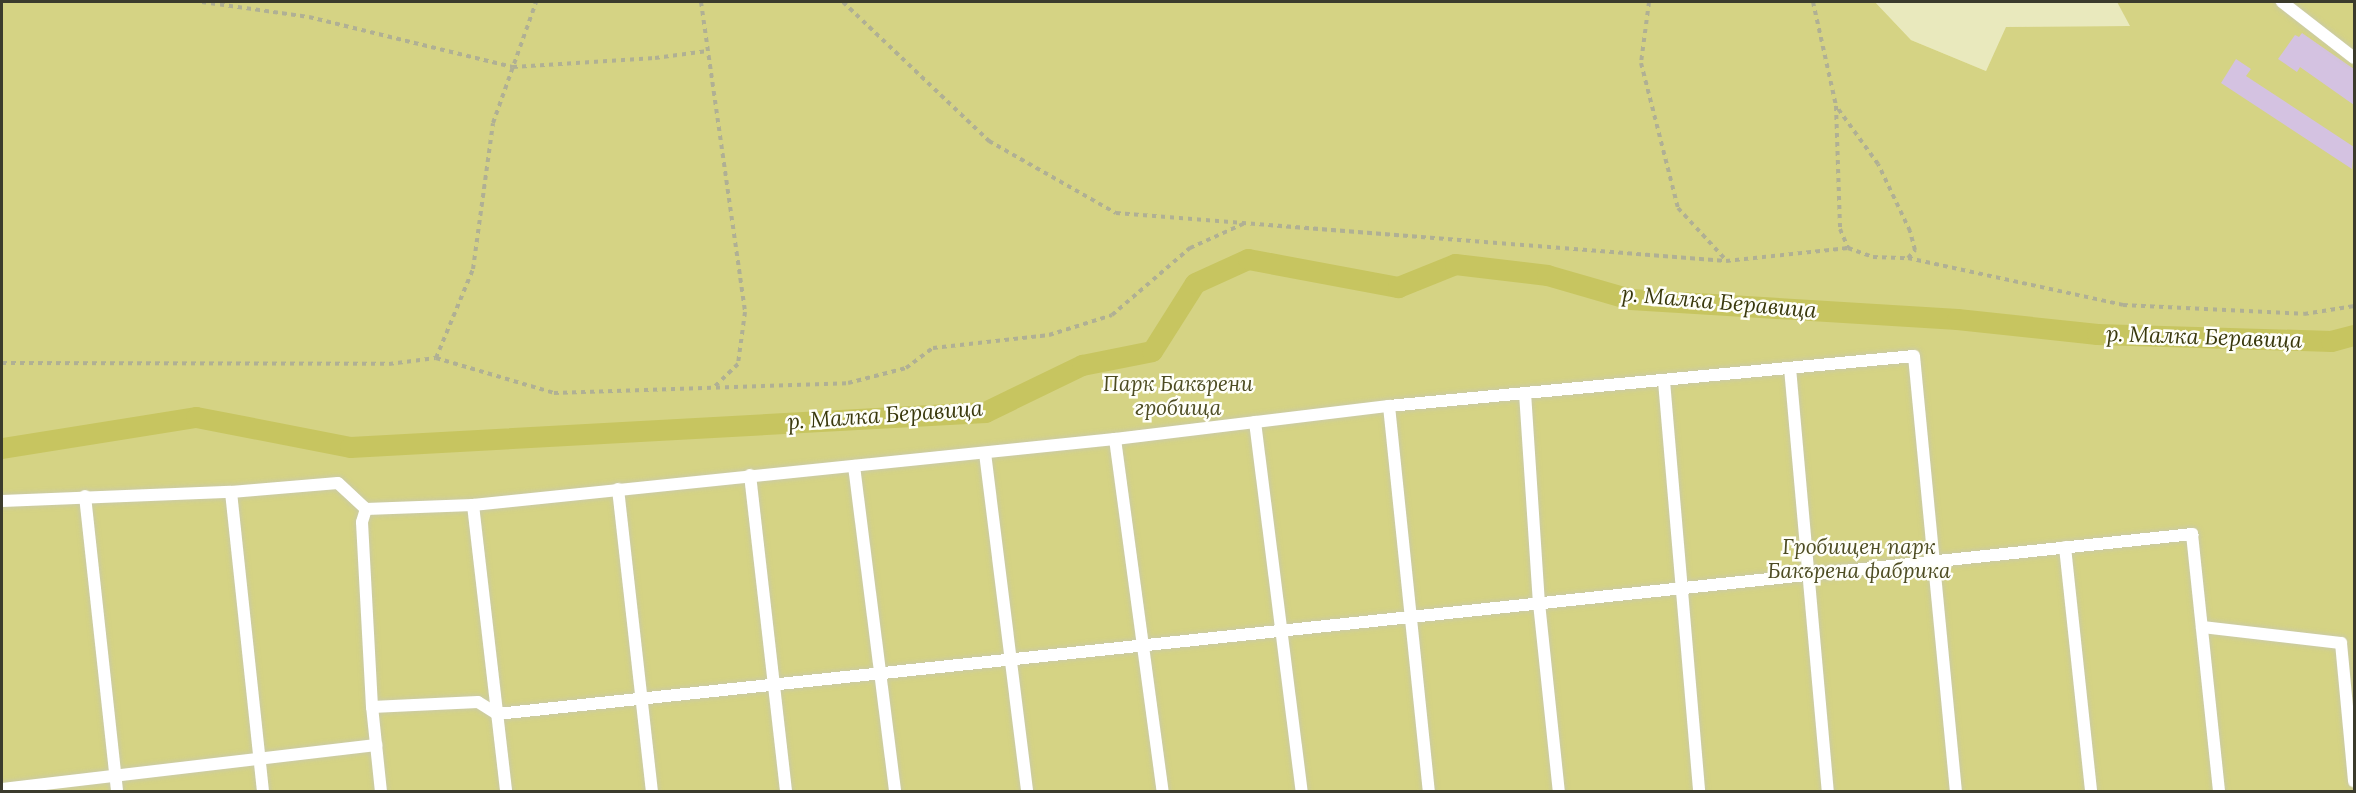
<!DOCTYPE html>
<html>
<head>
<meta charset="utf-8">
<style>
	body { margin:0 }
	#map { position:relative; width:2356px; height:793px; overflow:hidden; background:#f4f4d0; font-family:Lora,serif }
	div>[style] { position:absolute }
	.built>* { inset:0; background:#e9e9bd }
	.green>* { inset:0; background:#d5d384 }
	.canal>* { height:21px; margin:-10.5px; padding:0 10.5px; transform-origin:10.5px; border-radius:10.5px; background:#c7c560 }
	.building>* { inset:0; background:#d4c2e1 }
	.path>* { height:4px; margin-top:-2px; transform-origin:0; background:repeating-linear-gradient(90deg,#b0b094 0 4.5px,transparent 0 9px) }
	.roads { filter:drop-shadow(0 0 2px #cacaa7) drop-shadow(0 0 2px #cacaa7) }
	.lane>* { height:12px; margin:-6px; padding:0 6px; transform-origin:6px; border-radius:6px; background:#fff }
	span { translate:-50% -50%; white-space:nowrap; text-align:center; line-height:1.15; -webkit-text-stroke:5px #fffff8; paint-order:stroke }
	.park-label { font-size:21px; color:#4d4c22; font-style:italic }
	.water-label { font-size:22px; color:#39380c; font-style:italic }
	.frame { position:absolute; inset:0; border:3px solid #3b3b2d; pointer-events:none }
</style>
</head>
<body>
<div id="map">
	<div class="built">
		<div style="clip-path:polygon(1875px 2px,2117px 2px,2131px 26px,2007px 27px,1986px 71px,1911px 40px)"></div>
	</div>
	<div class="green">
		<div style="clip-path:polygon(2px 2px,1875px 2px,1911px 40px,1986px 71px,2006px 27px,2130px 26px,2117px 2px,2354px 2px,2354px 791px,2px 792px)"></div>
	</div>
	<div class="canal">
		<div style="left:2px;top:448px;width:196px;rotate:-9.1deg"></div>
		<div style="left:196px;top:417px;width:157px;rotate:11deg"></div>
		<div style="left:350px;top:447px;width:636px;rotate:-3.15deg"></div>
		<div style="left:985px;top:412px;width:108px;rotate:-25.9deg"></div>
		<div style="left:1082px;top:365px;width:71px;rotate:-11.3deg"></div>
		<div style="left:1152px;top:351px;width:80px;rotate:-57.7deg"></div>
		<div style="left:1195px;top:283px;width:58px;rotate:-24.4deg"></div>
		<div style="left:1248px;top:259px;width:153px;rotate:10.6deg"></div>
		<div style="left:1398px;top:287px;width:61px;rotate:-22deg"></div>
		<div style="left:1455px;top:264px;width:93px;rotate:6.8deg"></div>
		<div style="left:1547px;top:275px;width:86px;rotate:16.1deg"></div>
		<div style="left:1630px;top:299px;width:328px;rotate:3.5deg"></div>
		<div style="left:1957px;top:319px;width:141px;rotate:6.1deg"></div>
		<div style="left:2097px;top:334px;width:234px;rotate:1.7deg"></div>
		<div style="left:2331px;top:341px;width:24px;rotate:-15deg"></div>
	</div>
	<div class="building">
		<div style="clip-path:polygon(2302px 33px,2354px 69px,2354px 105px,2300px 67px,2297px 72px,2278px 59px,2295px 35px,2299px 37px)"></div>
		<div style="clip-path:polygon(2236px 59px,2251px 69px,2246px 76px,2354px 147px,2352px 169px,2221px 83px)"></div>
	</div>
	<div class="path">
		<div style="left:202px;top:2px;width:108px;rotate:8deg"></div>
		<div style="left:309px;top:17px;width:210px;rotate:13.8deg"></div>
		<div style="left:513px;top:67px;width:142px;rotate:-3.6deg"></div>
		<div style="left:655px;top:58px;width:53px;rotate:-7.5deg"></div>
		<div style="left:701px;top:2px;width:313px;rotate:81.9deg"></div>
		<div style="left:745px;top:312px;width:52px;rotate:97.7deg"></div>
		<div style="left:738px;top:364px;width:33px;rotate:136deg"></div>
		<div style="left:843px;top:2px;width:202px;rotate:43.6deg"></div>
		<div style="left:989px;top:141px;width:146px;rotate:29.6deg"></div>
		<div style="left:1116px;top:213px;width:612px;rotate:4.5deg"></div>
		<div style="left:1726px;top:261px;width:123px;rotate:-6.1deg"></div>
		<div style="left:1649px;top:2px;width:62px;rotate:97.5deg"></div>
		<div style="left:1641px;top:63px;width:150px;rotate:75.7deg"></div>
		<div style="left:1678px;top:208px;width:71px;rotate:47.3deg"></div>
		<div style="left:1813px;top:2px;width:107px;rotate:77.5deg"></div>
		<div style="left:1836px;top:106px;width:123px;rotate:88.1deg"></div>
		<div style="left:1840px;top:229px;width:21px;rotate:67deg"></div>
		<div style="left:1848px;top:248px;width:27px;rotate:20deg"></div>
		<div style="left:1873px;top:257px;width:35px;rotate:2deg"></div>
		<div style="left:1908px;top:258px;width:11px;rotate:-49deg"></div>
		<div style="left:1915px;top:250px;width:20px;rotate:-105deg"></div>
		<div style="left:1910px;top:231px;width:74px;rotate:-115.5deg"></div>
		<div style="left:1878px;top:164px;width:72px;rotate:-125.9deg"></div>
		<div style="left:1908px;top:258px;width:220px;rotate:12.3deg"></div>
		<div style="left:2123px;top:305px;width:181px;rotate:2.8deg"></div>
		<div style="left:2304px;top:314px;width:51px;rotate:-9.1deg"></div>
		<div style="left:436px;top:358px;width:96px;rotate:-67.4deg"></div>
		<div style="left:473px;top:269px;width:147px;rotate:-82.2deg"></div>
		<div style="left:493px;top:123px;width:128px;rotate:-70.4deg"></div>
		<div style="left:2px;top:363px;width:387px;rotate:0.1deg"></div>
		<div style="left:389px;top:364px;width:47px;rotate:-7.3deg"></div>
		<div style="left:436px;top:358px;width:123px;rotate:16.5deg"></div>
		<div style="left:554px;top:393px;width:294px;rotate:-1.9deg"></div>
		<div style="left:848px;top:383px;width:60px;rotate:-14.5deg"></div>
		<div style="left:906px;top:368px;width:34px;rotate:-37deg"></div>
		<div style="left:933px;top:348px;width:117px;rotate:-6.4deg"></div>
		<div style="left:1049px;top:335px;width:66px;rotate:-17.6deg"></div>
		<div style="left:1112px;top:315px;width:103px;rotate:-40.7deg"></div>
		<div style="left:1190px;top:248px;width:60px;rotate:-24.4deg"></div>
	</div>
	<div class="roads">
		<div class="lane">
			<div style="left:2282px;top:2px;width:91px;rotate:37.9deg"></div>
			<div style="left:1790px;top:368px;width:426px;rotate:84.9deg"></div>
			<div style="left:1664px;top:381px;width:412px;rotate:85.1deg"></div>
			<div style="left:1525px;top:393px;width:210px;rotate:86.2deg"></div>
			<div style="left:1539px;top:603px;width:190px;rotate:84deg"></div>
			<div style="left:1389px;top:406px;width:388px;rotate:84.1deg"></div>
			<div style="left:1255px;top:422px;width:373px;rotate:82.8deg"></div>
			<div style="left:1115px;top:439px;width:356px;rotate:82.3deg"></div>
			<div style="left:985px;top:453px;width:342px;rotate:82.9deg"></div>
			<div style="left:854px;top:466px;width:329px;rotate:82.8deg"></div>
			<div style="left:750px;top:475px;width:319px;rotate:83.5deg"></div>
			<div style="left:618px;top:489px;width:305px;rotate:83.6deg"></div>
			<div style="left:231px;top:492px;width:302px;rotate:83.9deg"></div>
			<div style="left:85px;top:496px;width:298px;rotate:83.8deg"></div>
			<div style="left:2px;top:501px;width:229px;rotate:-2.3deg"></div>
			<div style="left:231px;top:492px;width:107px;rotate:-4.8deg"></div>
			<div style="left:338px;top:483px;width:38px;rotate:43deg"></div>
			<div style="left:473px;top:505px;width:289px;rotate:83.4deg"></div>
			<div style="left:2065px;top:547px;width:246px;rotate:83.9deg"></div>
			<div style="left:2202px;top:627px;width:140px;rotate:6.6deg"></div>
			<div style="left:2341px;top:643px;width:139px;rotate:84.6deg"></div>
			<div style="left:372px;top:707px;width:106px;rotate:-2.7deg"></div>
			<div style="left:478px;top:702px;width:22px;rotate:32deg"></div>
			<div style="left:497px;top:714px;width:1705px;rotate:-6.06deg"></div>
			<div style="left:2192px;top:534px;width:259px;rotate:84deg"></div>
			<div style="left:2px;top:789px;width:377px;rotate:-6.7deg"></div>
			<div style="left:381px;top:792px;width:85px;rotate:-96deg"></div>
			<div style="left:372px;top:707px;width:185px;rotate:-93.1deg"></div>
			<div style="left:362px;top:522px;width:14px;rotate:-73deg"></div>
			<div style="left:366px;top:509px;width:107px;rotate:-2.1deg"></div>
			<div style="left:473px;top:505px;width:645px;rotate:-5.87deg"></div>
			<div style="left:1115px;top:439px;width:276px;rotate:-6.9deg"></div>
			<div style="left:1389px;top:406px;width:527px;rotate:-5.44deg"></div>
			<div style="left:1914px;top:356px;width:438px;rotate:84.5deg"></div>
		</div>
	</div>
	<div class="park-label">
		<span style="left:1178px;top:396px">Парк Бакърени<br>гробища</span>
		<span style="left:1859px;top:559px">Гробищен парк<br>Бакърена фабрика</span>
	</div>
	<div class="water-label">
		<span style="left:1719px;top:302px;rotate:5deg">р. Малка Беравица</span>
		<span style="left:2204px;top:337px;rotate:2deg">р. Малка Беравица</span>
		<span style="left:885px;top:415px;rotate:-4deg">р. Малка Беравица</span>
	</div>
	<div class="frame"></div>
</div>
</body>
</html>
